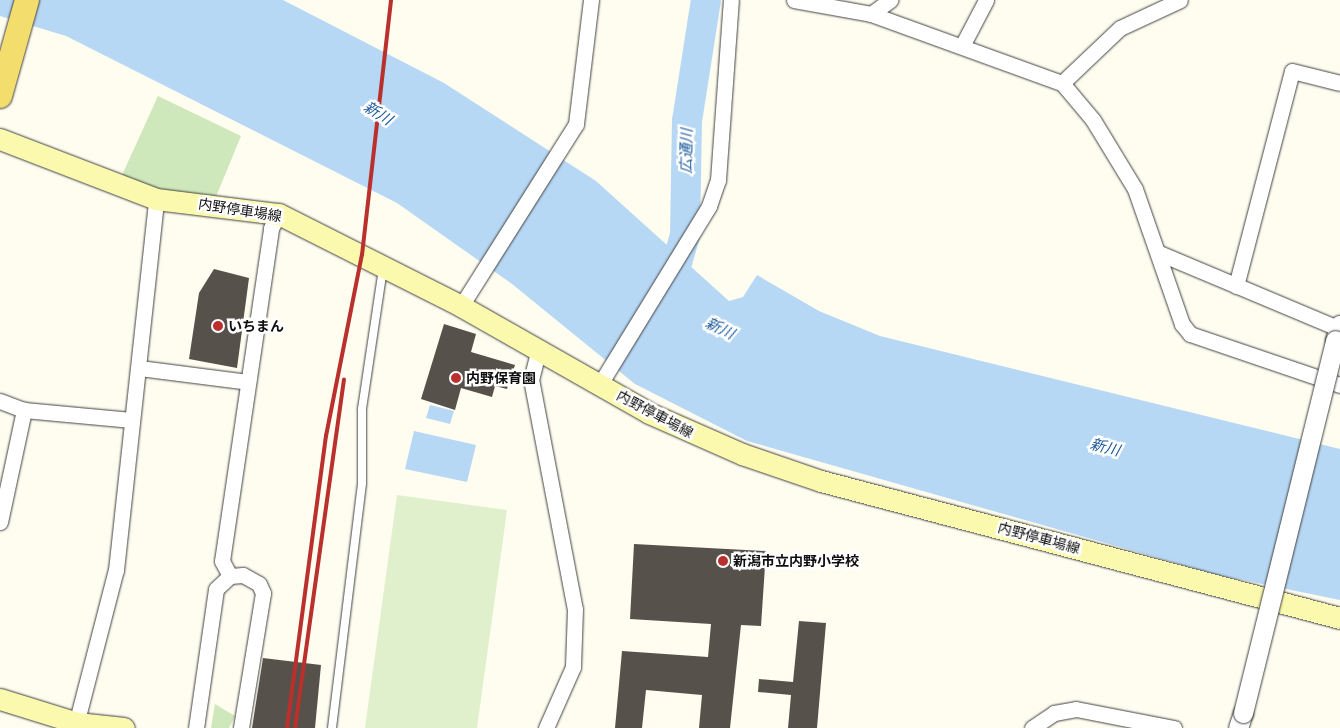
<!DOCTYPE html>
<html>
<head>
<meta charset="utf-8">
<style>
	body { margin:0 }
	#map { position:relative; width:1340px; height:728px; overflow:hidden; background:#fefdf0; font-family:"Source Serif 4","Noto Sans JP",serif }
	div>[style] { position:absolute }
	.green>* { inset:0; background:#cfe8bb }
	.pitch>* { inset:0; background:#e0efcc }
	.water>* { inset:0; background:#b7d8f4 }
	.river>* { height:30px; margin:-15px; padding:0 15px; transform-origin:15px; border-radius:15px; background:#b7d8f4 }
	.building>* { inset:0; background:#57514b }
	.roads { filter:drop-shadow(0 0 1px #414141) drop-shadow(0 0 1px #414141) }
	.service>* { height:8px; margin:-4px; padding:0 4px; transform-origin:4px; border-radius:4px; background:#fff }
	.minor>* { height:15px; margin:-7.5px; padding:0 7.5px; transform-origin:7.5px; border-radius:7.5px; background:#fff }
	.tertiary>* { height:19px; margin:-9.5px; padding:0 9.5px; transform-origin:9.5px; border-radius:9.5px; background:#fff }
	.secondary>* { height:21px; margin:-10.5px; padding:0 10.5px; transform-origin:10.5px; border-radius:10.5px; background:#fbf9ae }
	.primary>* { height:24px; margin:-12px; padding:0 12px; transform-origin:12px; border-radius:12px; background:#f3dd6c }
	.rail>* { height:4px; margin:-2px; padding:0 2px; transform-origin:2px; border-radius:2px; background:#b9302c }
	.bridges { filter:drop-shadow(0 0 1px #414141) drop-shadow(0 0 1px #414141) }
	.tertiary-bridge>* { height:19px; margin:-9.5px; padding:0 9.5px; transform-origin:9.5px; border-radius:9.5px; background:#fff }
	.dots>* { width:14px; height:14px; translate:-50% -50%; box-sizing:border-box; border:2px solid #fff; border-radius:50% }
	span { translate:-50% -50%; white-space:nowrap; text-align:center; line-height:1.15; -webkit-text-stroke:5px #fff; paint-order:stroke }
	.street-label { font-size:14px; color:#0e0e0e }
	.poi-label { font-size:14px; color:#0e0e0e; font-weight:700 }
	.left { translate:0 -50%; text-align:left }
	.water-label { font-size:15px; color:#1c5a9c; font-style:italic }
</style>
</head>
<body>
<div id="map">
	<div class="green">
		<div style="clip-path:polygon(158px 96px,241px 136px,213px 204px,118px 184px)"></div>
		<div style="clip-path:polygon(215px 704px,235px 716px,229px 728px,211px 728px)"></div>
	</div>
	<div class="pitch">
		<div style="clip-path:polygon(397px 495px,507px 510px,477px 728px,365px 728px)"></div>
	</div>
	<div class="water">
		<div style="clip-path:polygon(0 0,283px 0,444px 83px,596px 181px,729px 301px,743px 297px,757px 275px,819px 311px,880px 336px,1340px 449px,1340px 600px,1218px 575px,747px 441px,635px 384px,512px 284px,397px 203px,66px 36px,0 16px)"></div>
		<div style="clip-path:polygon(430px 405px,454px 411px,450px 424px,426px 418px)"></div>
		<div style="clip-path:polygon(414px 431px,476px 445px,467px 482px,405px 469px)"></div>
	</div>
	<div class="river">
		<div style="left:675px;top:270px;width:36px;rotate:-74deg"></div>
		<div style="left:685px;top:235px;width:114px;rotate:-89deg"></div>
		<div style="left:687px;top:121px;width:122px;rotate:-81.1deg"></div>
	</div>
	<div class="building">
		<div style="clip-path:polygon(214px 269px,249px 278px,237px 368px,189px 359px,199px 293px)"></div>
		<div style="clip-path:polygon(444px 324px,476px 334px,471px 352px,515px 365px,507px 389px,495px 386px,492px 397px,461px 388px,455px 410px,421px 399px)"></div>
		<div style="clip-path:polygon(634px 544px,766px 551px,761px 626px,741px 625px,730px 728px,699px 728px,702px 695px,646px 690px,642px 728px,615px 728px,622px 651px,708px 657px,711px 624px,630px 619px)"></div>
		<div style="clip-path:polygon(799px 621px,826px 623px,817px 728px,788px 728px,791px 695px,758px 692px,759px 679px,793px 682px)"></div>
		<div style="clip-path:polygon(263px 658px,321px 665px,315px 728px,252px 728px)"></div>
	</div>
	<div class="roads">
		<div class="service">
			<div style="left:332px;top:728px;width:247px;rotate:-83deg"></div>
			<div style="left:362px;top:483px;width:74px;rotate:-90deg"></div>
			<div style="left:362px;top:409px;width:143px;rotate:-81.5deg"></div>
		</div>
		<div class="minor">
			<div style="left:794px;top:0;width:78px;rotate:10.3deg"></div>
			<div style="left:871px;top:14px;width:203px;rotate:19.9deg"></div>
			<div style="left:1062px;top:83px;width:48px;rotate:50deg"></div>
			<div style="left:1093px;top:120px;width:81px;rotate:58.7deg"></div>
			<div style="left:1135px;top:189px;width:143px;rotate:70.8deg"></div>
			<div style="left:1182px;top:324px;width:13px;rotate:51deg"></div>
			<div style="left:1190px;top:334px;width:158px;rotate:18.8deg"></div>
			<div style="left:871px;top:14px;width:24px;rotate:-36deg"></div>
			<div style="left:962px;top:46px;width:52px;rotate:-62.4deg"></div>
			<div style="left:1062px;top:83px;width:80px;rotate:-43.5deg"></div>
			<div style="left:1120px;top:28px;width:66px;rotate:-25deg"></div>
			<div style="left:1159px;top:253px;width:196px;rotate:22.8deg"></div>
			<div style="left:1236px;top:286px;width:222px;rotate:-75.4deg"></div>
			<div style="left:1292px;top:71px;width:49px;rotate:14deg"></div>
			<div style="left:461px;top:306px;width:215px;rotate:-57.7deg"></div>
			<div style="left:576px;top:124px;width:125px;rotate:-83.1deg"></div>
			<div style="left:539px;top:348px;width:32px;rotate:104deg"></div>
			<div style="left:531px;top:379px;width:234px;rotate:79.2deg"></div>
			<div style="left:575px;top:609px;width:58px;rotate:92deg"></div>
			<div style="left:573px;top:667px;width:67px;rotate:113.9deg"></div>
			<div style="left:139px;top:368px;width:110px;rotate:7.3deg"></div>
			<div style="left:600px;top:384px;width:209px;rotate:-58.5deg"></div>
			<div style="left:709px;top:206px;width:28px;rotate:-71deg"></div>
			<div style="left:718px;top:180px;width:180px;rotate:-85.9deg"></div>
			<div style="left:0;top:401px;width:26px;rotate:21deg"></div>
			<div style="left:24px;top:410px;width:108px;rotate:5.3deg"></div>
			<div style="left:0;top:522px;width:115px;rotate:-77.9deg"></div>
			<div style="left:230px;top:576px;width:17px;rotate:-118deg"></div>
			<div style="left:222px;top:561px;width:337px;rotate:-81.6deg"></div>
			<div style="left:271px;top:228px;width:16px;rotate:-60deg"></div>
			<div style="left:75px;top:728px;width:163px;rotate:-75.5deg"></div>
			<div style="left:116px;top:570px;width:373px;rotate:-83.8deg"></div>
			<div style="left:196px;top:728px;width:140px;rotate:-81.8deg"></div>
			<div style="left:216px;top:589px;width:19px;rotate:-43deg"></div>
			<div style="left:230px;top:576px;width:13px;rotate:-4deg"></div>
			<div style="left:243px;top:575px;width:18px;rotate:29deg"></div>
			<div style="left:259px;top:584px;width:10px;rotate:66deg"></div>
			<div style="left:263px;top:593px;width:137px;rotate:99.3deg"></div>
			<div style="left:1032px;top:728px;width:27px;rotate:-34deg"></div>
			<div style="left:1054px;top:713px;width:22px;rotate:-10deg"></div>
			<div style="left:1076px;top:709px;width:100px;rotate:11deg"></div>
		</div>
		<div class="tertiary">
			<div style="left:1335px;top:340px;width:16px;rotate:-72deg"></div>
			<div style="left:1238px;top:728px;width:16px;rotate:-72deg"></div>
		</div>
		<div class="secondary">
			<div style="left:0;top:139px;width:167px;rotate:21deg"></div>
			<div style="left:156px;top:199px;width:124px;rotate:7deg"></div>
			<div style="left:279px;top:214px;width:204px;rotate:26.8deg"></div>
			<div style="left:461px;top:306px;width:216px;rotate:29.6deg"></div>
			<div style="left:649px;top:413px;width:102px;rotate:23.8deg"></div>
			<div style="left:742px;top:454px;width:83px;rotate:18.9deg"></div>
			<div style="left:821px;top:481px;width:537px;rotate:14.79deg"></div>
			<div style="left:0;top:699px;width:81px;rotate:17.3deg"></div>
			<div style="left:77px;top:723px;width:47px;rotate:6.1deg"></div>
		</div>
		<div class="primary">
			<div style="left:0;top:96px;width:100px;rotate:-74.3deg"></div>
		</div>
	</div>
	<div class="rail">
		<div style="left:287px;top:728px;width:295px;rotate:-82.4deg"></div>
		<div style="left:326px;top:436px;width:185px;rotate:-78.8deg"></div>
		<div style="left:362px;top:255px;width:257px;rotate:-83.5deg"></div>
		<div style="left:295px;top:728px;width:352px;rotate:-82deg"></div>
	</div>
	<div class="bridges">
		<div class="tertiary-bridge">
			<div style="left:1243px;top:713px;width:384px;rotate:-76.1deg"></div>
		</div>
	</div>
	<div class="dots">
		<div style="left:218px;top:326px;background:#b9302c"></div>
		<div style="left:456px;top:378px;background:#b9302c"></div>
		<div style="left:723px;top:561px;background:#b9302c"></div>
	</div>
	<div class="street-label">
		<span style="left:240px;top:210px;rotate:9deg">内野停車場線</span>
		<span style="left:655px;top:414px;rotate:28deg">内野停車場線</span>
		<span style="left:1039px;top:538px;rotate:15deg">内野停車場線</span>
	</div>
	<div class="poi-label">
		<span class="left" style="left:228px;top:326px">いちまん</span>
		<span class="left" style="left:466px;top:378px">内野保育園</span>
		<span class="left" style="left:733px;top:561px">新潟市立内野小学校</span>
	</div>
	<div class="water-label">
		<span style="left:378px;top:113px;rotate:32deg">新川</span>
		<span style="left:686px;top:151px;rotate:-89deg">広通川</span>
		<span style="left:720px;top:328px;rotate:26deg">新川</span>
		<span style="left:1105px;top:447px;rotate:14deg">新川</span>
	</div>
</div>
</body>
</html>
